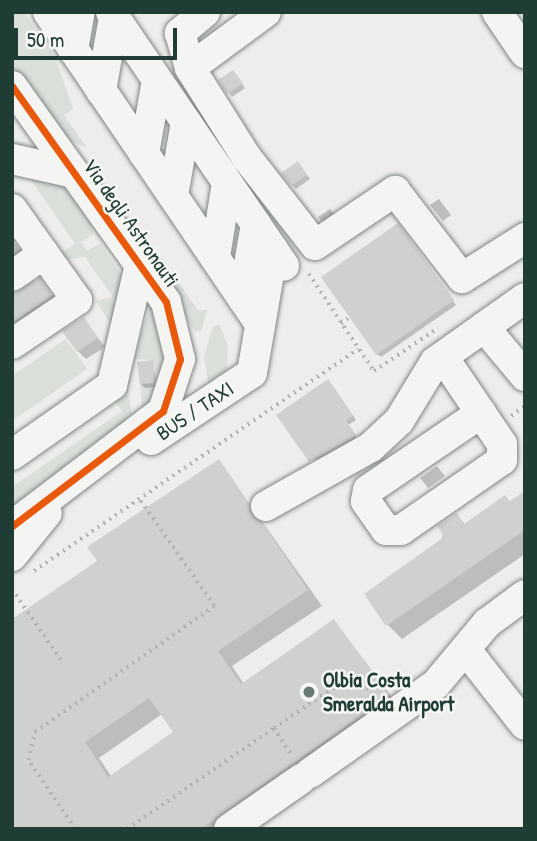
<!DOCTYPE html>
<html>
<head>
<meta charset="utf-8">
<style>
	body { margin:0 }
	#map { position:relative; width:537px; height:841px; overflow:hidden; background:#edeeeb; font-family:"Patrick Hand",sans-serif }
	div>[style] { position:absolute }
	.green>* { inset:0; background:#dadfda }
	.shadow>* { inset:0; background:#0003 }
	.building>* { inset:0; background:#cfd1cf }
	.path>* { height:3.5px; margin-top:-1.75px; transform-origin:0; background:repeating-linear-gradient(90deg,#afb2b0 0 2px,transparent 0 7px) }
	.roads { filter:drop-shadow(0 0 2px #818784) drop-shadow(0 0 2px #818784) }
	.minor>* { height:30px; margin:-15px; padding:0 15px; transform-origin:15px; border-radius:15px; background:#f4f4f2 }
	.cycleway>* { height:7px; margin:-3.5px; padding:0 3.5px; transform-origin:3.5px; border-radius:3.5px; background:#e8590c }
	.dots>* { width:19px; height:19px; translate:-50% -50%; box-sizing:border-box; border:4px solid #f6f6f2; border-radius:50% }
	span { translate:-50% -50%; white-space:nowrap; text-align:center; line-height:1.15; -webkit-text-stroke:5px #f6f6f2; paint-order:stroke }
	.street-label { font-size:21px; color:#1f3d34 }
	.poi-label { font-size:21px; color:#1f3d34; font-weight:700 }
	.left { translate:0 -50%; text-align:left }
	.frame { position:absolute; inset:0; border:14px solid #1f3d34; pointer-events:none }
	.scale { position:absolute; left:14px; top:28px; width:163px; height:32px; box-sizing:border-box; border:4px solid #1f3d34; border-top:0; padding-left:9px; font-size:21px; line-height:24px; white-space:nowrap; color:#1f3d34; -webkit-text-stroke:5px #f6f6f2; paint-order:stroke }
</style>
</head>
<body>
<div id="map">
	<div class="green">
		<div style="clip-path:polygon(12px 12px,24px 12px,54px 55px,73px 109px,64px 115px,87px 148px,63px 138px,12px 67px)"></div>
		<div style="clip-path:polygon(30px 178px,68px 183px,88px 209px,93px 234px,81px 242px,87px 251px,100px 243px,123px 277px,116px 332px,96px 301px,113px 297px,85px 257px,65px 260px,60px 253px,75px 244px)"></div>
		<div style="clip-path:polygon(161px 257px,198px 310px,207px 310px,201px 331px,195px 332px,168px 290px)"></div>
		<div style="clip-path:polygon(152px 302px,171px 371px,143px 415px,140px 384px,156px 383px,154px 360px,133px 359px)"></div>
		<div style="clip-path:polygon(220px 325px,228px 347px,226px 379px,209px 388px,204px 357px,213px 326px)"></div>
		<div style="clip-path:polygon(66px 339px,87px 369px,12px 421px,12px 376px)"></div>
		<div style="clip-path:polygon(128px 389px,134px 427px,12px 513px,12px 487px,122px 411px,113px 398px)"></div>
	</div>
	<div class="shadow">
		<div style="clip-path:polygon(237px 76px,245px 88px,232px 97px,221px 81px)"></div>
		<div style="clip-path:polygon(301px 167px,310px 179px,296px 189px,292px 185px)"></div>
		<div style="clip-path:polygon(439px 199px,451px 215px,443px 221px,430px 205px)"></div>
		<div style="clip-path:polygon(330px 209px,336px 216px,324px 224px,318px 217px)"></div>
		<div style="clip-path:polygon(401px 229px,456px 305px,381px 357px,377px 354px)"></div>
		<div style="clip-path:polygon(12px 239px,22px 254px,12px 262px)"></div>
		<div style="clip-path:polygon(43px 284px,55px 300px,12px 330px,12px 294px)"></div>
		<div style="clip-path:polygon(83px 319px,105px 347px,86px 359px,78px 351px)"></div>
		<div style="clip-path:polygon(153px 362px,157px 387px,145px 388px,141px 384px)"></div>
		<div style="clip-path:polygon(332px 385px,356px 420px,348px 425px,358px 440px,314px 465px)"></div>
		<div style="clip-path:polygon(evenodd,219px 461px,322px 606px,232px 666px,244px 684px,334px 621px,403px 711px,233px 829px,15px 829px,99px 561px,219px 461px,162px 714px,175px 733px,111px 776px,99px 758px,162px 714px)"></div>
		<div style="clip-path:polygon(437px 466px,445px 476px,428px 488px,420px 478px)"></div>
		<div style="clip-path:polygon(525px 500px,525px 554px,402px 639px,388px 625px,456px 515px,466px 525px)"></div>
	</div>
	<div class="building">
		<div style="clip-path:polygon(233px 70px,243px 83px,227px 94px,218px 80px)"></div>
		<div style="clip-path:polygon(298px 161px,307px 175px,291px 186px,281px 173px)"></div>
		<div style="clip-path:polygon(398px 223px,454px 300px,376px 355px,321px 277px)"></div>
		<div style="clip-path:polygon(40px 278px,52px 296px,12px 323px,12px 293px)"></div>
		<div style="clip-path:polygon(84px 317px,98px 338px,77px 352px,62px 331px)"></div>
		<div style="clip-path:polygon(154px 360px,154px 383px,140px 384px,137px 362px)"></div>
		<div style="clip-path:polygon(328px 379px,353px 416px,346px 420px,356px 435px,309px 462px,276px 415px)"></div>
		<div style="clip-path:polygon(evenodd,219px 459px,308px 590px,218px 651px,241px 684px,334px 619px,389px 695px,201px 829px,12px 829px,12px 619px,97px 561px,87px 547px,219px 459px,149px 698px,173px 732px,108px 777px,85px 742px,149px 698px)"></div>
		<div style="clip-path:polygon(525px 491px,525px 530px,386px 626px,364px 594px,444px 537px,437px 526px,457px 513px,464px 524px,505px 495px,510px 501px)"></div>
	</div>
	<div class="path">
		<div style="left:309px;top:274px;width:117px;rotate:56.2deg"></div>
		<div style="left:374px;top:371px;width:77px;rotate:-33.9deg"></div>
		<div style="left:341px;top:324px;width:11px;rotate:-41deg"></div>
		<div style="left:511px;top:416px;width:17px;rotate:-36deg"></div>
		<div style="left:34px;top:571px;width:393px;rotate:-34.4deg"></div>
		<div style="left:12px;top:589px;width:86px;rotate:55.4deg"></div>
		<div style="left:274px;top:728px;width:78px;rotate:-34.1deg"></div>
		<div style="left:339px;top:684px;width:32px;rotate:9deg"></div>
		<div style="left:75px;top:829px;width:83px;rotate:-124.3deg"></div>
		<div style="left:28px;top:760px;width:29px;rotate:-76deg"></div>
		<div style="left:35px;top:732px;width:219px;rotate:-35.1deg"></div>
		<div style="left:214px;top:606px;width:131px;rotate:-125deg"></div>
		<div style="left:127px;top:829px;width:178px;rotate:-34.5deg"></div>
		<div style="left:274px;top:728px;width:33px;rotate:57deg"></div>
	</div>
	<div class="roads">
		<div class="minor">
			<div style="left:48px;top:12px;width:377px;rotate:55.8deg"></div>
			<div style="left:111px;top:12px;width:307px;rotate:55.7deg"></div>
			<div style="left:205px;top:12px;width:33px;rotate:140deg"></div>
			<div style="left:180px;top:33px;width:36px;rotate:74deg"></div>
			<div style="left:190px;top:68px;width:107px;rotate:57.7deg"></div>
			<div style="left:247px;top:158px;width:110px;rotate:52deg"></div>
			<div style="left:315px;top:245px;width:97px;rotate:-34deg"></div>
			<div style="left:395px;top:191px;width:110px;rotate:52.4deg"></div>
			<div style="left:462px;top:278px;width:75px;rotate:-32.4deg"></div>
			<div style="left:497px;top:12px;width:50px;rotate:55.7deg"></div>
			<div style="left:73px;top:50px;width:39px;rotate:-80deg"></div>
			<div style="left:190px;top:68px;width:94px;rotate:-36.4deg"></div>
			<div style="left:12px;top:86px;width:265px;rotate:54.5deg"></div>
			<div style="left:166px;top:302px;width:59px;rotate:76.2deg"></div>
			<div style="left:180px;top:359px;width:55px;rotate:108.1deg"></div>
			<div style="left:163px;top:411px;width:190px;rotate:142.7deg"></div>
			<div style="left:101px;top:91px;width:75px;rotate:-80deg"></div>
			<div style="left:144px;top:154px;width:75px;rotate:-80deg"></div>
			<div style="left:12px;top:159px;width:64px;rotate:12.7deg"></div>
			<div style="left:173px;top:196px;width:75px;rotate:-80deg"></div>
			<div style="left:12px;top:209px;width:112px;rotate:54.5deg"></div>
			<div style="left:77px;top:300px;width:78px;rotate:145.9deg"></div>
			<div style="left:215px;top:257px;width:75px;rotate:-80.8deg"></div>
			<div style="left:12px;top:276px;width:39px;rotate:-35deg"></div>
			<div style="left:243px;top:299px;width:76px;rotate:-80.2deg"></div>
			<div style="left:484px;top:327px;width:64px;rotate:50.1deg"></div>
			<div style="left:443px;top:357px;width:105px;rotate:55.9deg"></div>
			<div style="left:502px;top:444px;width:16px;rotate:90deg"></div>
			<div style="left:502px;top:460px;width:123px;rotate:145.3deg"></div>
			<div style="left:401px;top:530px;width:15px;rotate:180deg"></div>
			<div style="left:386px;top:530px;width:35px;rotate:-125deg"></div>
			<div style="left:366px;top:501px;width:11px;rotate:-80deg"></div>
			<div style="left:368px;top:490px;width:137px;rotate:-34.3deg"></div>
			<div style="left:151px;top:440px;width:121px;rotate:-33.6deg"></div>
			<div style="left:252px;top:373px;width:125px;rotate:-80.3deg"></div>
			<div style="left:12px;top:455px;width:122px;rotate:-35deg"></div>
			<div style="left:112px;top:385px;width:123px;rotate:-76.9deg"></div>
			<div style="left:266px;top:506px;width:120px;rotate:-29.3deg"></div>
			<div style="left:371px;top:447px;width:38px;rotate:-43deg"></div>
			<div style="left:399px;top:421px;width:69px;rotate:-58.6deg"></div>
			<div style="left:435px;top:362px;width:110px;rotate:-35.4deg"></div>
			<div style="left:12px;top:556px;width:55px;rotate:-50.9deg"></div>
			<div style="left:466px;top:650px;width:95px;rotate:51.8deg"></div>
			<div style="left:310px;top:773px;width:154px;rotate:-35.2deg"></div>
			<div style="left:436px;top:684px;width:80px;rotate:-50.1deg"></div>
			<div style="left:487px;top:623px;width:47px;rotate:-36.4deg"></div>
			<div style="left:229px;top:829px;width:88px;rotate:-34.8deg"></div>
		</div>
	</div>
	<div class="cycleway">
		<div style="left:12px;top:86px;width:265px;rotate:54.5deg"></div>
		<div style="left:166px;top:302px;width:59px;rotate:76.2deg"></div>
		<div style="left:180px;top:359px;width:55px;rotate:108.1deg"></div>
		<div style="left:163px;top:411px;width:190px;rotate:142.7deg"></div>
	</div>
	<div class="dots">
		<div style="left:309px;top:692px;background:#677b74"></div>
	</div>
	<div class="street-label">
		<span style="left:131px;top:223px;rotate:55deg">Via degli Astronauti</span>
		<span style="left:195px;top:411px;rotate:-34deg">BUS / TAXI</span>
	</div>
	<div class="poi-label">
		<span class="left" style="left:323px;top:692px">Olbia Costa<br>Smeralda Airport</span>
	</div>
	<div class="frame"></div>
	<div class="scale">50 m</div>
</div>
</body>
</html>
